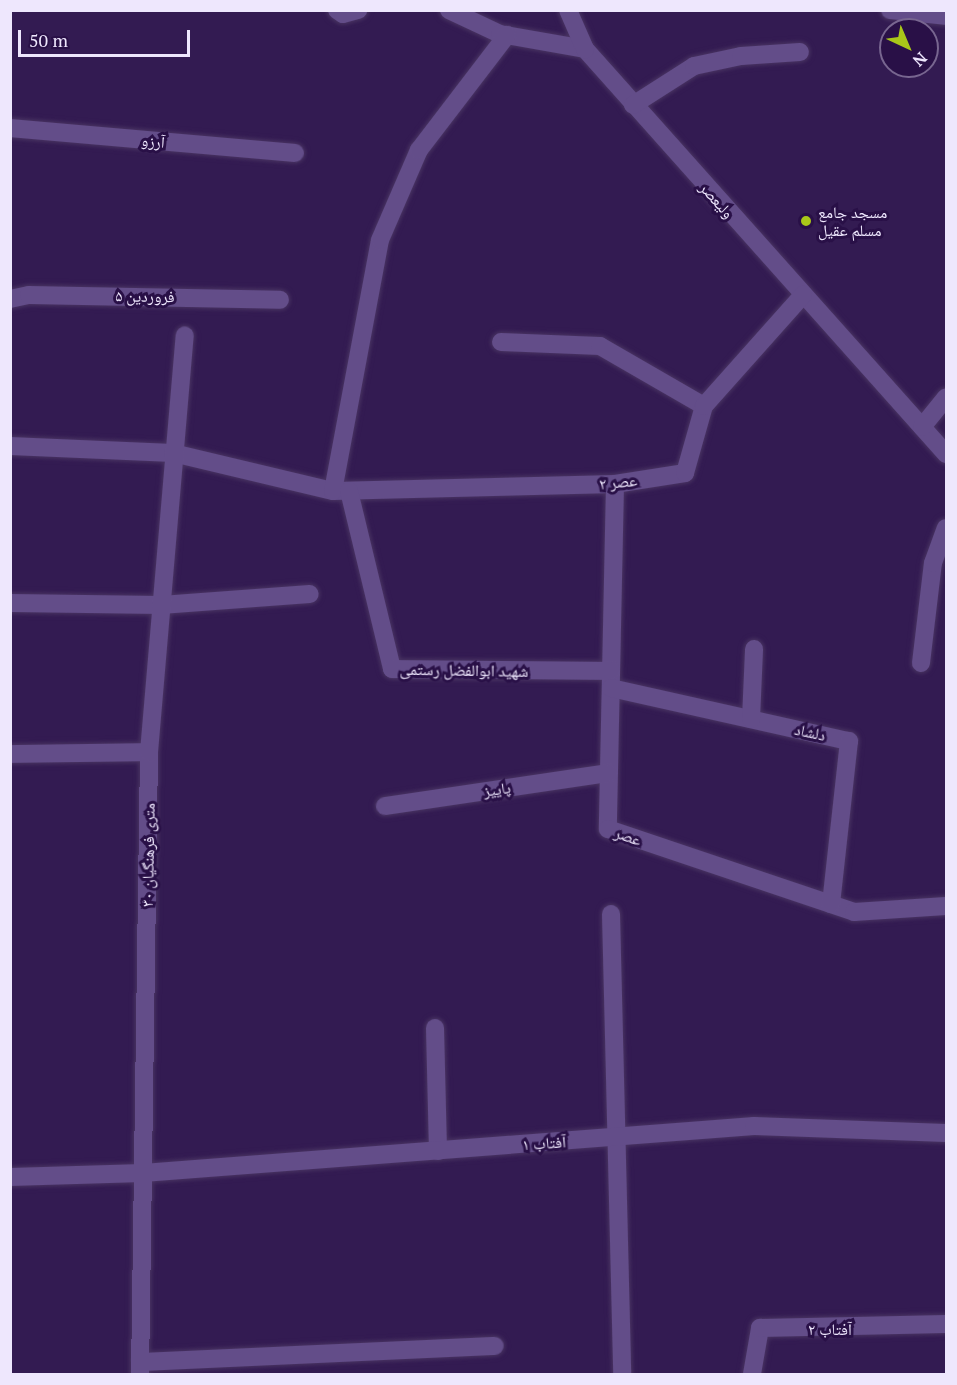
<!DOCTYPE html>
<html>
<head>
<meta charset="utf-8">
<style>
	body { margin:0 }
	#map { position:relative; width:957px; height:1385px; overflow:hidden; background:#331b52; font-family:"PT Serif","Noto Naskh Arabic",serif }
	div>[style] { position:absolute }
	.roads { filter:drop-shadow(0 0 2px #493462) drop-shadow(0 0 2px #493462) }
	.minor>* { height:18px; margin:-9px; padding:0 9px; transform-origin:9px; border-radius:9px; background:#634d89 }
	.dots>* { width:16px; height:16px; translate:-50% -50%; box-sizing:border-box; border:3px solid #291047; border-radius:50% }
	span { translate:-50% -50%; white-space:nowrap; text-align:center; line-height:1.15; -webkit-text-stroke:6px #291047; paint-order:stroke }
	.street-label { font-size:16px; color:#eee7fd }
	.poi-label { font-size:16px; color:#eee7fd }
	.left { translate:0 -50%; text-align:left }
	.frame { position:absolute; inset:0; border:12px solid #eee7fd; pointer-events:none }
	.north { position:absolute; left:879px; top:18px; width:60px; height:60px; box-sizing:border-box; background:#291047; border:2px solid #786690; border-radius:50%; rotate:136deg; font-size:16px; font-weight:700; line-height:24px; text-align:center; color:#eee7fd }
	.north::after { content:''; display:block; margin:auto; width:21px; height:27px; background:#a9c719; clip-path:polygon(50% 0,100% 100%,50% 72%,0 100%) }
	.scale { position:absolute; left:18px; top:30px; width:172px; height:27px; box-sizing:border-box; border:3px solid #eee7fd; border-top:0; padding-left:8px; font-size:18px; line-height:21px; white-space:nowrap; color:#eee7fd; -webkit-text-stroke:4px #291047; paint-order:stroke }
</style>
</head>
<body>
<div id="map">
	<div class="roads">
		<div class="minor">
			<div style="left:337px;top:10px;width:7px;rotate:34deg"></div>
			<div style="left:343px;top:14px;width:16px;rotate:-15deg"></div>
			<div style="left:449px;top:10px;width:56px;rotate:25.2deg"></div>
			<div style="left:500px;top:34px;width:86px;rotate:10deg"></div>
			<div style="left:585px;top:49px;width:543px;rotate:48.29deg"></div>
			<div style="left:568px;top:10px;width:43px;rotate:66.4deg"></div>
			<div style="left:890px;top:10px;width:56px;rotate:6.1deg"></div>
			<div style="left:633px;top:105px;width:72px;rotate:-32.6deg"></div>
			<div style="left:694px;top:66px;width:48px;rotate:-12deg"></div>
			<div style="left:741px;top:56px;width:59px;rotate:-3.9deg"></div>
			<div style="left:10px;top:128px;width:286px;rotate:5deg"></div>
			<div style="left:10px;top:299px;width:19px;rotate:-12deg"></div>
			<div style="left:29px;top:295px;width:251px;rotate:1.1deg"></div>
			<div style="left:501px;top:342px;width:99px;rotate:2.3deg"></div>
			<div style="left:600px;top:346px;width:120px;rotate:30deg"></div>
			<div style="left:922px;top:427px;width:38px;rotate:-51deg"></div>
			<div style="left:10px;top:446px;width:163px;rotate:2.5deg"></div>
			<div style="left:173px;top:453px;width:164px;rotate:13.4deg"></div>
			<div style="left:333px;top:491px;width:282px;rotate:-1.4deg"></div>
			<div style="left:615px;top:484px;width:71px;rotate:-8.9deg"></div>
			<div style="left:685px;top:473px;width:70px;rotate:-74.2deg"></div>
			<div style="left:704px;top:406px;width:149px;rotate:-48.3deg"></div>
			<div style="left:615px;top:484px;width:345px;rotate:91.2deg"></div>
			<div style="left:608px;top:829px;width:260px;rotate:18.6deg"></div>
			<div style="left:854px;top:912px;width:92px;rotate:-3.7deg"></div>
			<div style="left:333px;top:491px;width:255px;rotate:-79.4deg"></div>
			<div style="left:380px;top:240px;width:98px;rotate:-66.6deg"></div>
			<div style="left:419px;top:150px;width:145px;rotate:-52.6deg"></div>
			<div style="left:349px;top:491px;width:183px;rotate:76.4deg"></div>
			<div style="left:392px;top:669px;width:219px;rotate:0.5deg"></div>
			<div style="left:10px;top:603px;width:151px;rotate:0.8deg"></div>
			<div style="left:161px;top:605px;width:149px;rotate:-4.2deg"></div>
			<div style="left:921px;top:663px;width:101px;rotate:-83.2deg"></div>
			<div style="left:933px;top:563px;width:37px;rotate:-70deg"></div>
			<div style="left:611px;top:688px;width:244px;rotate:12.6deg"></div>
			<div style="left:849px;top:741px;width:164px;rotate:96.3deg"></div>
			<div style="left:751px;top:719px;width:70px;rotate:-87.5deg"></div>
			<div style="left:10px;top:754px;width:139px;rotate:-0.8deg"></div>
			<div style="left:385px;top:806px;width:226px;rotate:-8.4deg"></div>
			<div style="left:611px;top:914px;width:460px;rotate:88.6deg"></div>
			<div style="left:435px;top:1028px;width:123px;rotate:88.6deg"></div>
			<div style="left:10px;top:1177px;width:133px;rotate:-1.7deg"></div>
			<div style="left:143px;top:1173px;width:613px;rotate:-4.4deg"></div>
			<div style="left:754px;top:1126px;width:192px;rotate:2.1deg"></div>
			<div style="left:140px;top:1362px;width:355px;rotate:-2.6deg"></div>
			<div style="left:140px;top:1374px;width:622px;rotate:-89.17deg"></div>
			<div style="left:149px;top:752px;width:418px;rotate:-85.1deg"></div>
			<div style="left:752px;top:1374px;width:47px;rotate:-80.1deg"></div>
			<div style="left:760px;top:1328px;width:186px;rotate:-1.2deg"></div>
		</div>
	</div>
	<div class="dots">
		<div style="left:806px;top:221px;background:#a9c719"></div>
	</div>
	<div class="street-label">
		<span style="left:153px;top:141px;rotate:5deg">آرزو</span>
		<span style="left:717px;top:200px;rotate:48deg">ولیعصر</span>
		<span style="left:145px;top:296px;rotate:1deg">فروردین ۵</span>
		<span style="left:618px;top:482px;rotate:-6deg">عصر ۲</span>
		<span style="left:464px;top:670px;rotate:1deg">شهید ابوالفضل رستمی</span>
		<span style="left:810px;top:732px;rotate:12deg">دلشاد</span>
		<span style="left:497px;top:789px;rotate:-8deg">پاییز</span>
		<span style="left:628px;top:836px;rotate:19deg">عصر</span>
		<span style="left:148px;top:855px;rotate:-89deg">۳۰ متری فرهنگیان</span>
		<span style="left:544px;top:1143px;rotate:-4deg">آفتاب ۱</span>
		<span style="left:830px;top:1329px">آفتاب ۲</span>
	</div>
	<div class="poi-label">
		<span class="left" style="left:818px;top:221px">مسجد جامع<br>مسلم عقیل</span>
	</div>
	<div class="frame"></div>
	<div class="north">N</div>
	<div class="scale">50 m</div>
</div>
</body>
</html>
